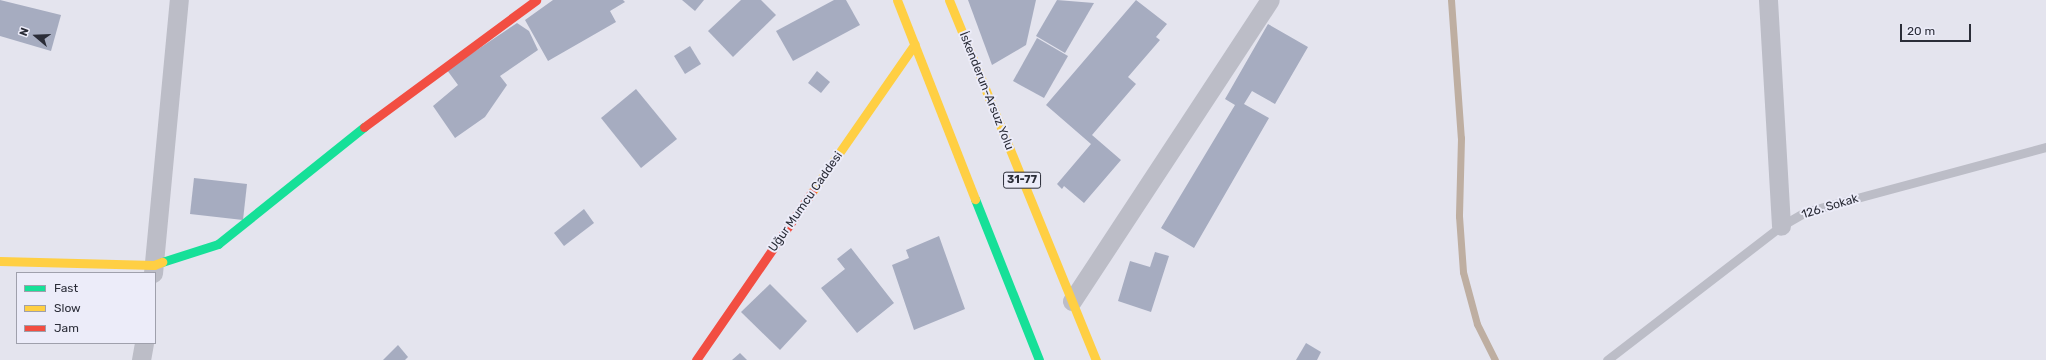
<!DOCTYPE html>
<html>
<head>
<meta charset="utf-8">
<style>
	body { margin:0 }
	#map { position:relative; width:2046px; height:360px; overflow:hidden; background:#e4e4ee; font-family:Rubik,sans-serif }
	div>[style] { position:absolute }
	.stream>* { height:7px; margin:-3.5px; padding:0 3.5px; transform-origin:3.5px; border-radius:3.5px; background:#beaea1 }
	.building>* { inset:0; background:#a6acc0 }
	.lane>* { height:9px; margin:-4.5px; padding:0 4.5px; transform-origin:4.5px; border-radius:4.5px; background:#bcbdc7 }
	.street>* { height:19px; margin:-9.5px; padding:0 9.5px; transform-origin:9.5px; border-radius:9.5px; background:#bcbdc7 }
	.fast>* { height:9px; margin:-4.5px; padding:0 4.5px; transform-origin:4.5px; border-radius:4.5px; background:#16e098 }
	.slow>* { height:9px; margin:-4.5px; padding:0 4.5px; transform-origin:4.5px; border-radius:4.5px; background:#ffcf43 }
	.jam>* { height:9px; margin:-4.5px; padding:0 4.5px; transform-origin:4.5px; border-radius:4.5px; background:#f24e42 }
	span { translate:-50% -50%; white-space:nowrap; text-align:center; line-height:1.15; -webkit-text-stroke:4px #ececf9; paint-order:stroke }
	.shield-label span { padding:1px 3px; background:#ececf9; border:1px solid; border-radius:3px; -webkit-text-stroke-width:0 }
	.shield-label { font-size:11px; color:#2b2d38; font-weight:700 }
	.street-label { font-size:12px; color:#2b2d38 }
	.legend { position:absolute; left:16px; top:272px; width:140px; height:72px; box-sizing:border-box; background:#ececf9; border:1px solid #9fa0ac; margin:0; padding:5px 7px; list-style:none; font-size:12px; color:#2b2d38 }
	.legend li { display:flex; align-items:center; gap:8px; height:20px }
	.legend b { width:20px; border:1px solid #9fa0ac }
	.north { position:absolute; left:16px; top:16px; width:40px; height:40px; -webkit-text-stroke:3px #ececf9; paint-order:stroke; rotate:289deg; font-size:11px; font-weight:700; line-height:16px; text-align:center; color:#2b2d38 }
	.north::after { content:''; display:block; margin:auto; width:14px; height:18px; background:#2b2d38; clip-path:polygon(50% 0,100% 100%,50% 72%,0 100%) }
	.scale { position:absolute; left:1900px; top:24px; width:71px; height:18px; box-sizing:border-box; border:2px solid #2b2d38; border-top:0; padding-left:5px; font-size:12px; line-height:14px; white-space:nowrap; color:#2b2d38; -webkit-text-stroke:3px #ececf9; paint-order:stroke }
</style>
</head>
<body>
<div id="map">
	<div class="stream">
		<div style="left:1451px;top:0;width:138px;rotate:85.9deg"></div>
		<div style="left:1461px;top:138px;width:78px;rotate:91.5deg"></div>
		<div style="left:1459px;top:216px;width:56px;rotate:85.9deg"></div>
		<div style="left:1463px;top:272px;width:54px;rotate:74.9deg"></div>
		<div style="left:1477px;top:324px;width:40px;rotate:63.4deg"></div>
	</div>
	<div class="building">
		<div style="clip-path:polygon(0 0,61px 15px,51px 51px,0 36px)"></div>
		<div style="clip-path:polygon(553px 0,623px 0,625px 2px,610px 11px,616px 22px,548px 61px,525px 20px)"></div>
		<div style="clip-path:polygon(682px 0,704px 0,695px 11px)"></div>
		<div style="clip-path:polygon(741px 0,761px 0,776px 15px,733px 57px,708px 31px)"></div>
		<div style="clip-path:polygon(834px 0,846px 0,860px 25px,793px 61px,776px 31px)"></div>
		<div style="clip-path:polygon(968px 0,1036px 0,1026px 45px,992px 65px)"></div>
		<div style="clip-path:polygon(1057px 0,1094px 3px,1065px 53px,1036px 36px)"></div>
		<div style="clip-path:polygon(1136px 0,1167px 24px,1156px 37px,1160px 40px,1128px 77px,1136px 84px,1092px 135px,1121px 160px,1084px 203px,1064px 186px,1062px 189px,1057px 184px,1091px 144px,1046px 105px)"></div>
		<div style="clip-path:polygon(517px 23px,529px 31px,538px 50px,500px 76px,507px 85px,485px 117px,455px 138px,433px 106px,458px 85px,447px 70px)"></div>
		<div style="clip-path:polygon(1268px 24px,1308px 47px,1275px 104px,1252px 91px,1244px 104px,1269px 118px,1194px 248px,1161px 228px,1235px 105px,1225px 99px)"></div>
		<div style="clip-path:polygon(1037px 38px,1068px 56px,1044px 98px,1013px 81px)"></div>
		<div style="clip-path:polygon(690px 46px,701px 64px,685px 74px,674px 56px)"></div>
		<div style="clip-path:polygon(817px 71px,830px 82px,821px 93px,808px 83px)"></div>
		<div style="clip-path:polygon(636px 89px,677px 139px,641px 168px,601px 118px)"></div>
		<div style="clip-path:polygon(194px 178px,247px 184px,243px 220px,190px 214px)"></div>
		<div style="clip-path:polygon(584px 209px,594px 223px,564px 246px,554px 233px)"></div>
		<div style="clip-path:polygon(939px 236px,965px 309px,914px 330px,892px 265px,909px 258px,906px 250px)"></div>
		<div style="clip-path:polygon(851px 248px,894px 303px,857px 333px,821px 288px,845px 269px,837px 259px)"></div>
		<div style="clip-path:polygon(1155px 252px,1169px 256px,1151px 312px,1118px 301px,1130px 261px,1150px 267px)"></div>
		<div style="clip-path:polygon(770px 284px,807px 321px,780px 350px,741px 312px)"></div>
		<div style="clip-path:polygon(1306px 343px,1321px 352px,1317px 360px,1296px 360px)"></div>
		<div style="clip-path:polygon(398px 345px,408px 357px,405px 360px,383px 360px)"></div>
		<div style="clip-path:polygon(740px 353px,747px 360px,732px 360px)"></div>
	</div>
	<div class="lane">
		<div style="left:1607px;top:360px;width:220px;rotate:-37.6deg"></div>
		<div style="left:1781px;top:226px;width:28px;rotate:-30deg"></div>
		<div style="left:1805px;top:212px;width:250px;rotate:-15.1deg"></div>
	</div>
	<div class="street">
		<div style="left:1768px;top:0;width:226px;rotate:86.7deg"></div>
		<div style="left:153px;top:273px;width:274px;rotate:-84.6deg"></div>
		<div style="left:1072px;top:301px;width:360px;rotate:-56.7deg"></div>
		<div style="left:141px;top:360px;width:17px;rotate:-80deg"></div>
	</div>
	<div class="fast">
		<div style="left:975px;top:199px;width:173px;rotate:68.3deg"></div>
		<div style="left:162px;top:262px;width:59px;rotate:-17.8deg"></div>
		<div style="left:218px;top:244px;width:187px;rotate:-38.7deg"></div>
	</div>
	<div class="slow">
		<div style="left:897px;top:0;width:214px;rotate:68.6deg"></div>
		<div style="left:949px;top:0;width:389px;rotate:67.8deg"></div>
		<div style="left:812px;top:192px;width:180px;rotate:-55.2deg"></div>
		<div style="left:0;top:261px;width:154px;rotate:1.5deg"></div>
		<div style="left:154px;top:265px;width:9px;rotate:-21deg"></div>
	</div>
	<div class="jam">
		<div style="left:364px;top:127px;width:214px;rotate:-36.4deg"></div>
		<div style="left:696px;top:360px;width:204px;rotate:-55.4deg"></div>
	</div>
	<div class="shield-label">
		<span style="left:1022px;top:180px">31-77</span>
	</div>
	<div class="street-label">
		<span style="left:986px;top:91px;rotate:68deg">İskenderun-Arsuz Yolu</span>
		<span style="left:806px;top:202px;rotate:-55deg">Uğur Mumcu Caddesi</span>
		<span style="left:1830px;top:207px;rotate:-17deg">126. Sokak</span>
	</div>
	<ul class="legend">
	<li><b style="height:5px;background:#16e098"></b>Fast</li>
	<li><b style="height:5px;background:#ffcf43"></b>Slow</li>
	<li><b style="height:5px;background:#f24e42"></b>Jam</li>
	</ul>
	<div class="north">N</div>
	<div class="scale">20 m</div>
</div>
</body>
</html>
